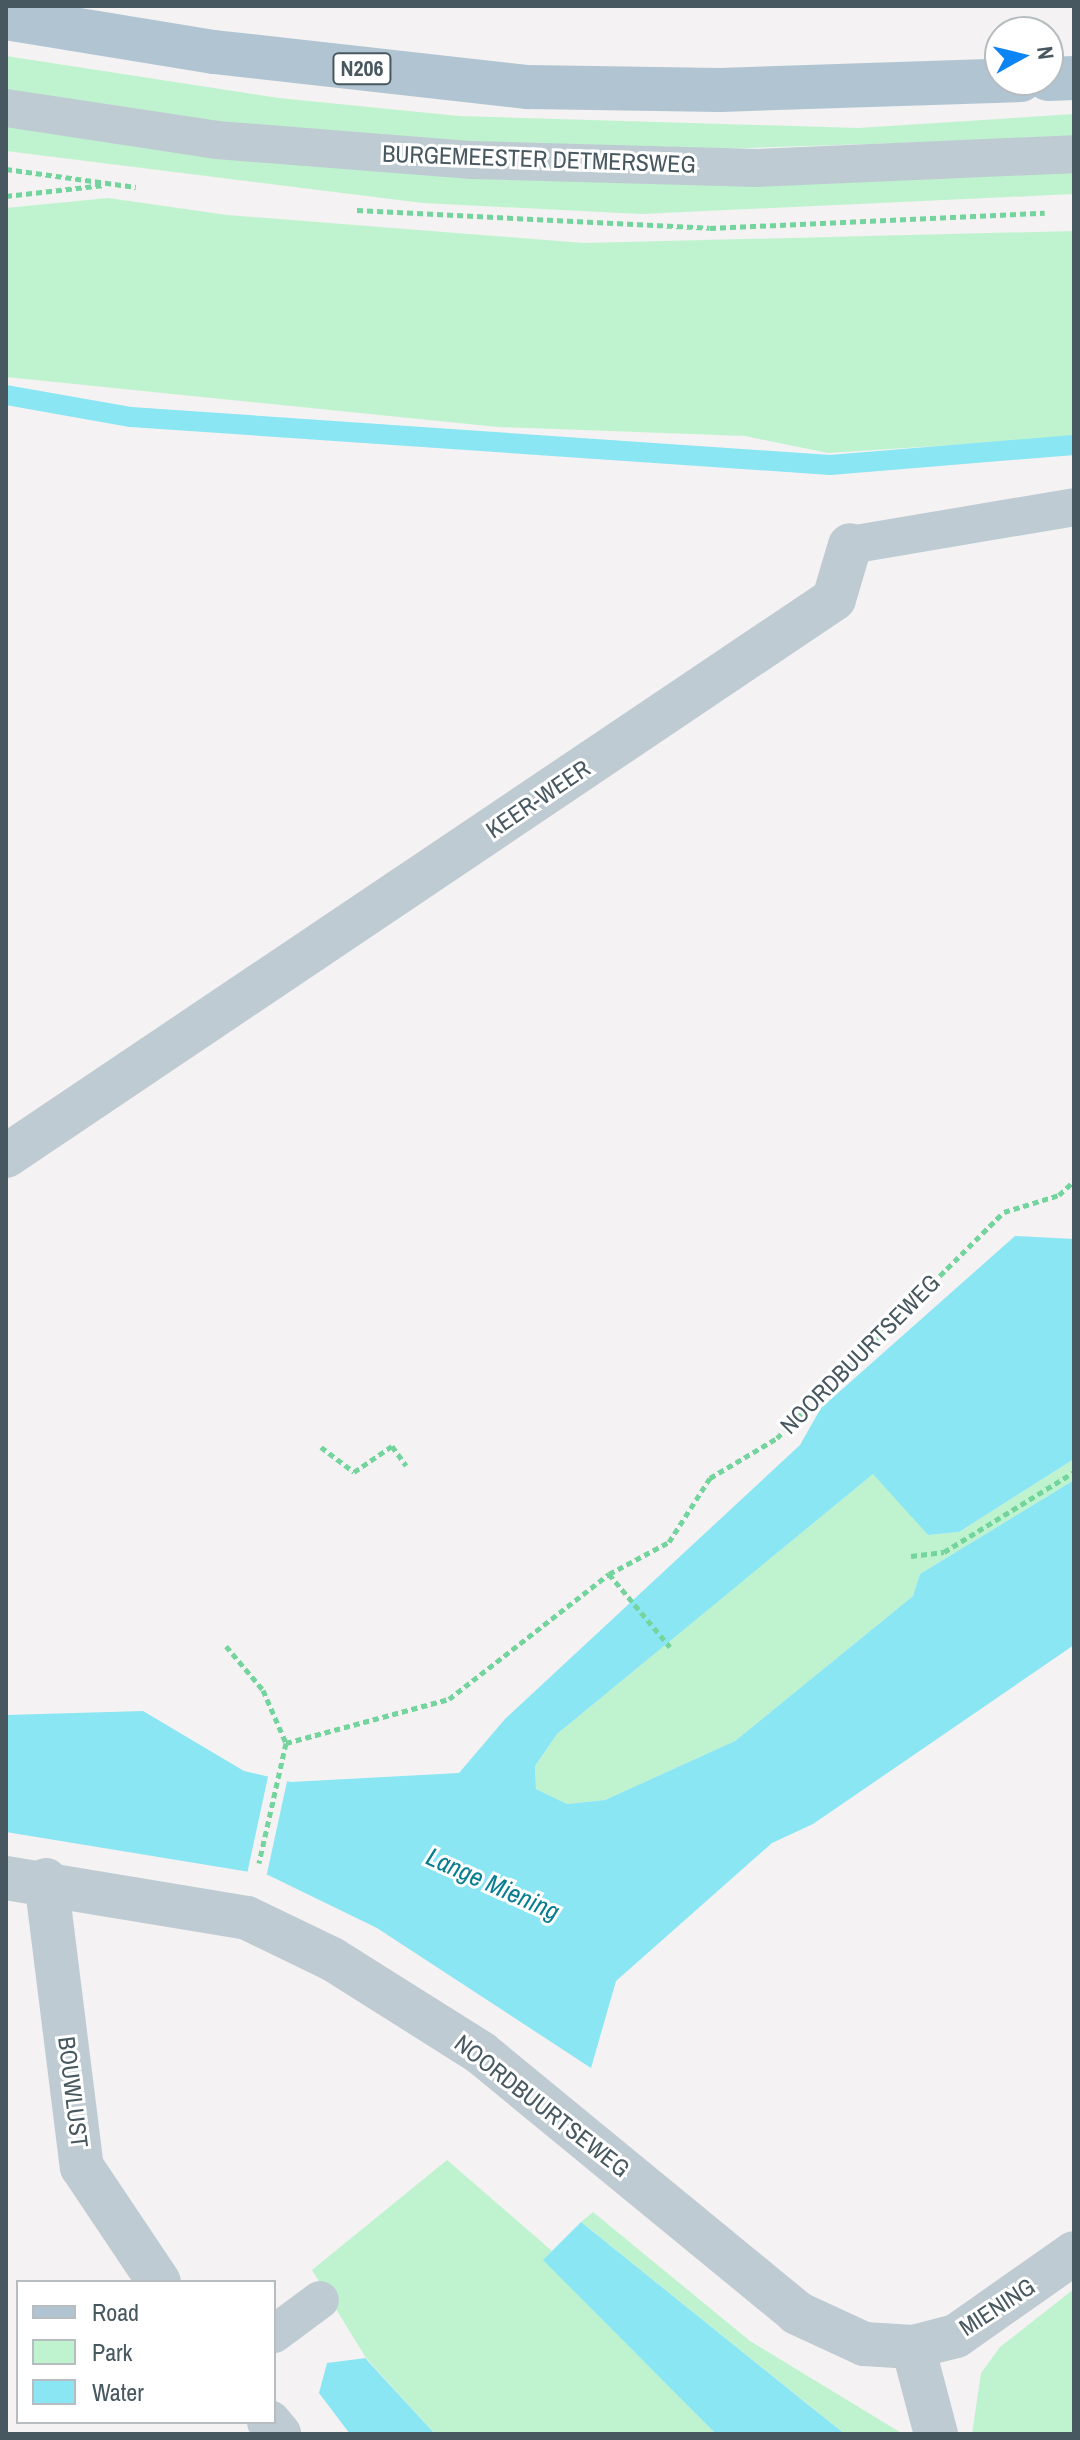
<!DOCTYPE html>
<html>
<head>
<meta charset="utf-8">
<style>
	body { margin:0 }
	#map { position:relative; width:1080px; height:2440px; overflow:hidden; background:#f4f2f2; font-family:"Archivo Narrow",sans-serif }
	div>[style] { position:absolute }
	.green>* { inset:0; background:#bff3cf }
	.water>* { inset:0; background:#8ae6f3 }
	.pier>* { inset:0; background:#f4f2f2 }
	.stream>* { height:20px; margin:-10px; padding:0 10px; transform-origin:10px; border-radius:10px; background:#8ae6f3 }
	.path>* { height:5px; margin-top:-2.5px; transform-origin:0; background:repeating-linear-gradient(90deg,#74d49d 0 6px,transparent 0 10px) }
	.lane>* { height:38px; margin:-19px; padding:0 19px; transform-origin:19px; border-radius:19px; background:#bfcbd2 }
	.street>* { height:44px; margin:-22px; padding:0 22px; transform-origin:22px; border-radius:22px; background:#bfcbd2 }
	.primary>* { height:44px; margin:-22px; padding:0 22px; transform-origin:22px; border-radius:22px; background:#b0c4d2 }
	span { translate:-50% -50%; white-space:nowrap; text-align:center; line-height:1.15; -webkit-text-stroke:6px #fff; paint-order:stroke }
	.shield-label span { padding:2px 6px; background:#fff; border:2px solid; border-radius:6px; -webkit-text-stroke-width:0 }
	.shield-label { font-size:22px; color:#485861; font-weight:700 }
	.street-label { font-size:24px; color:#485861 }
	.water-label { font-size:26px; color:#067e90; font-style:italic }
	.frame { position:absolute; inset:0; border:8px solid #485861; pointer-events:none }
	.legend { position:absolute; left:16px; top:2280px; width:260px; height:144px; box-sizing:border-box; background:#fff; border:2px solid #b6bcc0; margin:0; padding:10px 14px; list-style:none; font-size:24px; color:#485861 }
	.legend li { display:flex; align-items:center; gap:16px; height:40px }
	.legend b { width:40px; border:2px solid #b6bcc0 }
	.north { position:absolute; left:984px; top:16px; width:80px; height:80px; box-sizing:border-box; background:#fff; border:2px solid #b6bcc0; border-radius:50%; rotate:82deg; font-size:22px; font-weight:700; line-height:32px; text-align:center; color:#485861 }
	.north::after { content:''; display:block; margin:auto; width:28px; height:36px; background:#0d84f3; clip-path:polygon(50% 0,100% 100%,50% 72%,0 100%) }
</style>
</head>
<body>
<div id="map">
	<div class="green">
		<div style="clip-path:polygon(6px 56px,279px 98px,459px 116px,858px 128px,1074px 114px,1074px 137px,662px 151px,459px 142px,177px 118px,6px 91px)"></div>
		<div style="clip-path:polygon(6px 126px,1074px 169px,1074px 194px,641px 214px,423px 203px,6px 151px)"></div>
		<div style="clip-path:polygon(108px 198px,227px 215px,584px 243px,1074px 231px,1074px 437px,828px 453px,745px 436px,498px 427px,6px 377px,6px 208px)"></div>
		<div style="clip-path:polygon(1074px 1459px,1074px 1480px,920px 1574px,913px 1596px,735px 1741px,605px 1800px,567px 1804px,536px 1789px,535px 1766px,557px 1734px,874px 1473px,928px 1535px,959px 1532px)"></div>
		<div style="clip-path:polygon(447px 2160px,552px 2251px,544px 2260px,716px 2434px,435px 2434px,366px 2358px,312px 2270px)"></div>
		<div style="clip-path:polygon(593px 2212px,750px 2341px,903px 2434px,845px 2434px,581px 2222px)"></div>
		<div style="clip-path:polygon(1074px 2289px,1074px 2434px,972px 2434px,981px 2373px,1000px 2347px)"></div>
	</div>
	<div class="water">
		<div style="clip-path:polygon(1015px 1236px,1074px 1239px,1074px 1459px,959px 1532px,928px 1535px,873px 1474px,557px 1734px,535px 1766px,536px 1789px,567px 1804px,605px 1800px,735px 1741px,913px 1596px,920px 1574px,1074px 1480px,1074px 1645px,813px 1824px,772px 1843px,616px 1981px,591px 2068px,377px 1928px,268px 1875px,6px 1832px,6px 1715px,143px 1711px,244px 1771px,291px 1782px,459px 1773px,505px 1719px,800px 1445px,821px 1408px)"></div>
		<div style="clip-path:polygon(581px 2222px,806px 2403px,845px 2434px,716px 2434px,543px 2260px)"></div>
		<div style="clip-path:polygon(366px 2358px,366px 2359px,435px 2434px,350px 2434px,319px 2393px,327px 2363px)"></div>
	</div>
	<div class="pier">
		<div style="clip-path:polygon(269px 1772px,288px 1777px,266px 1878px,247px 1874px)"></div>
	</div>
	<div class="stream">
		<div style="left:6px;top:395px;width:127px;rotate:10deg"></div>
		<div style="left:131px;top:417px;width:701px;rotate:3.93deg"></div>
		<div style="left:830px;top:465px;width:245px;rotate:-4.7deg"></div>
	</div>
	<div class="path">
		<div style="left:6px;top:169px;width:131px;rotate:7.9deg"></div>
		<div style="left:6px;top:196px;width:99px;rotate:-6.4deg"></div>
		<div style="left:357px;top:210px;width:353px;rotate:2.9deg"></div>
		<div style="left:710px;top:228px;width:335px;rotate:-2.6deg"></div>
		<div style="left:321px;top:1447px;width:41px;rotate:37.1deg"></div>
		<div style="left:354px;top:1472px;width:46px;rotate:-34.4deg"></div>
		<div style="left:392px;top:1446px;width:24px;rotate:54deg"></div>
		<div style="left:911px;top:1556px;width:33px;rotate:-7deg"></div>
		<div style="left:944px;top:1552px;width:153px;rotate:-31.6deg"></div>
		<div style="left:609px;top:1574px;width:95px;rotate:50.1deg"></div>
		<div style="left:226px;top:1646px;width:57px;rotate:49.9deg"></div>
		<div style="left:263px;top:1690px;width:58px;rotate:66.5deg"></div>
		<div style="left:286px;top:1743px;width:123px;rotate:102.7deg"></div>
		<div style="left:286px;top:1743px;width:169px;rotate:-15.1deg"></div>
		<div style="left:449px;top:1699px;width:203px;rotate:-38deg"></div>
		<div style="left:609px;top:1574px;width:68px;rotate:-28.1deg"></div>
		<div style="left:669px;top:1542px;width:76px;rotate:-57.4deg"></div>
		<div style="left:710px;top:1478px;width:78px;rotate:-30.8deg"></div>
		<div style="left:777px;top:1438px;width:320px;rotate:-44.9deg"></div>
		<div style="left:1004px;top:1212px;width:58px;rotate:-17.2deg"></div>
		<div style="left:1059px;top:1195px;width:21px;rotate:-43deg"></div>
	</div>
	<div class="lane">
		<div style="left:6px;top:108px;width:213px;rotate:8.6deg"></div>
		<div style="left:217px;top:140px;width:256px;rotate:4.5deg"></div>
		<div style="left:472px;top:160px;width:285px;rotate:1.6deg"></div>
		<div style="left:757px;top:168px;width:317px;rotate:-2.5deg"></div>
		<div style="left:850px;top:545px;width:227px;rotate:-9.6deg"></div>
		<div style="left:274px;top:2334px;width:57px;rotate:-36.5deg"></div>
	</div>
	<div class="street">
		<div style="left:6px;top:1156px;width:998px;rotate:-33.93deg"></div>
		<div style="left:834px;top:599px;width:56px;rotate:-73.5deg"></div>
		<div style="left:6px;top:1878px;width:244px;rotate:9.4deg"></div>
		<div style="left:247px;top:1918px;width:94px;rotate:25.8deg"></div>
		<div style="left:332px;top:1959px;width:176px;rotate:32.2deg"></div>
		<div style="left:481px;top:2053px;width:409px;rotate:39.4deg"></div>
		<div style="left:797px;top:2313px;width:74px;rotate:24.8deg"></div>
		<div style="left:864px;top:2344px;width:49px;rotate:3.5deg"></div>
		<div style="left:913px;top:2347px;width:44px;rotate:-14.3deg"></div>
		<div style="left:956px;top:2336px;width:144px;rotate:-35.1deg"></div>
		<div style="left:46px;top:1880px;width:289px;rotate:82.9deg"></div>
		<div style="left:82px;top:2167px;width:138px;rotate:56.2deg"></div>
		<div style="left:913px;top:2347px;width:90px;rotate:75.2deg"></div>
		<div style="left:269px;top:2422px;width:16px;rotate:50deg"></div>
	</div>
	<div class="primary">
		<div style="left:6px;top:18px;width:211px;rotate:9.3deg"></div>
		<div style="left:214px;top:52px;width:316px;rotate:6.4deg"></div>
		<div style="left:528px;top:87px;width:192px;rotate:0.9deg"></div>
		<div style="left:720px;top:90px;width:301px;rotate:-1.9deg"></div>
		<div style="left:1048px;top:79px;width:26px;rotate:-2deg"></div>
	</div>
	<div class="shield-label">
		<span style="left:362px;top:69px">N206</span>
	</div>
	<div class="street-label">
		<span style="left:539px;top:159px;rotate:2deg">BURGEMEESTER DETMERSWEG</span>
		<span style="left:538px;top:799px;rotate:-34deg">KEER-WEER</span>
		<span style="left:860px;top:1354px;rotate:-45deg">NOORDBUURTSEWEG</span>
		<span style="left:73px;top:2092px;rotate:83deg">BOUWLUST</span>
		<span style="left:542px;top:2106px;rotate:38deg">NOORDBUURTSEWEG</span>
		<span style="left:997px;top:2307px;rotate:-33deg">MIENING</span>
	</div>
	<div class="water-label">
		<span style="left:493px;top:1884px;rotate:24deg">Lange Miening</span>
	</div>
	<div class="frame"></div>
	<ul class="legend">
	<li><b style="height:10px;background:#b0c4d2"></b>Road</li>
	<li><b style="height:22px;background:#bff3cf"></b>Park</li>
	<li><b style="height:22px;background:#8ae6f3"></b>Water</li>
	</ul>
	<div class="north">N</div>
</div>
</body>
</html>
